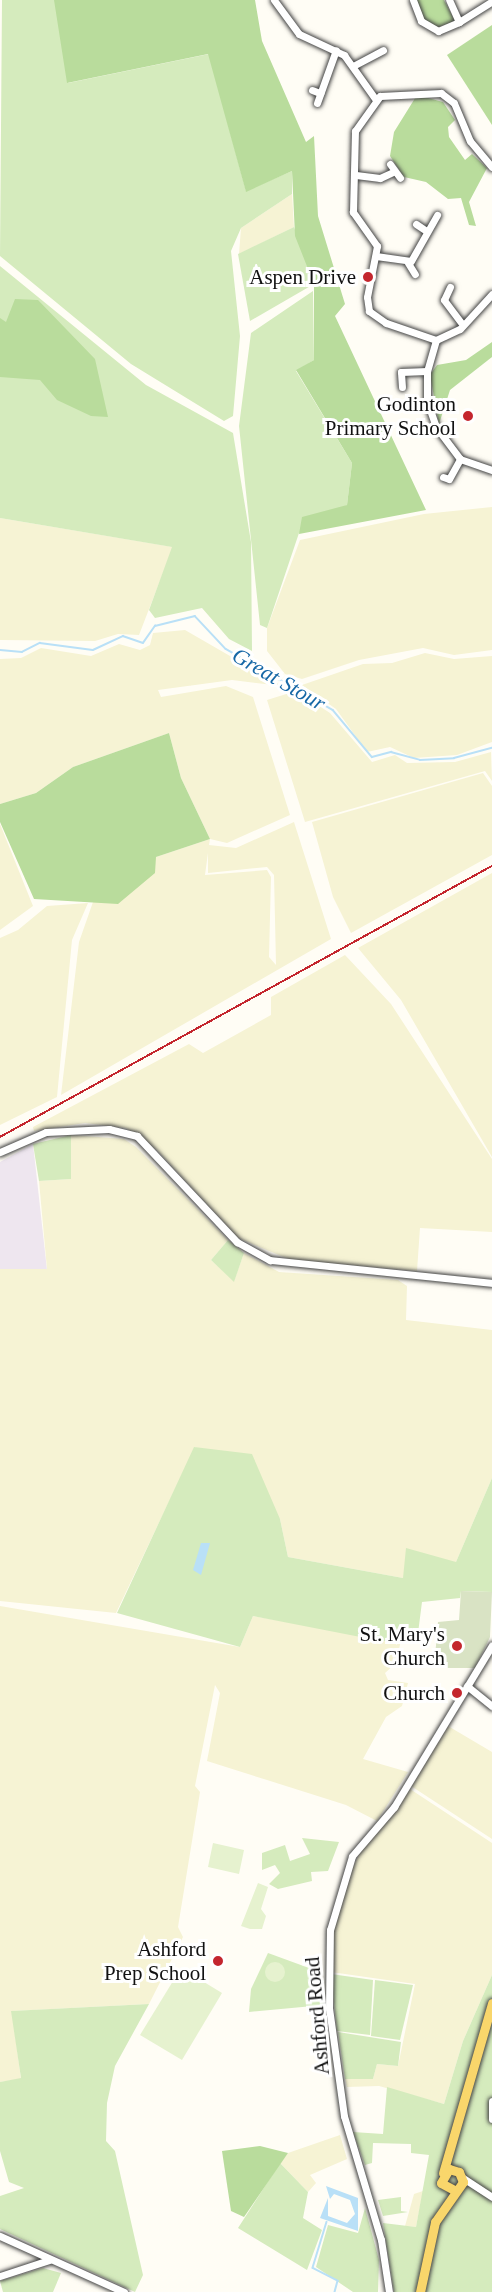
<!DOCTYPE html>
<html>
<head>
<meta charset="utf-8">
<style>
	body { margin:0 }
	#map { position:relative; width:492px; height:2292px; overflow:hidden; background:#fffdf5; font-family:Georgia,serif }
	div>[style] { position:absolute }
	.industrial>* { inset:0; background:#eee6ef }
	.farmland>* { inset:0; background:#f6f3d4 }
	.green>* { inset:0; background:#d5ebbd }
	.forest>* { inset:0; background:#b9dc9c }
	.cemetery>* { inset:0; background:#d9e3c4 }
	.pitch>* { inset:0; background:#e6f2cf }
	.round { border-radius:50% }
	.water>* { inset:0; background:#b9e0f7 }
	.stream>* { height:1.5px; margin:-0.75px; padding:0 0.75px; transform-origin:0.75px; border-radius:0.75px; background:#b9e0f7 }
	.roads { filter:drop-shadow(0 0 2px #444) drop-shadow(0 0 2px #444) }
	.minor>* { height:7px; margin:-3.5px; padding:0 3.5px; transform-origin:3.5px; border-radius:3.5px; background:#fff }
	.major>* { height:9px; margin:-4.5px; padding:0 4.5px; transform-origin:4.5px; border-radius:4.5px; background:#f9d66b }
	.rail>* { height:1.5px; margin:-0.75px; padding:0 0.75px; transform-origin:0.75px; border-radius:0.75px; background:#c4262e }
	.dots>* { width:16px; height:16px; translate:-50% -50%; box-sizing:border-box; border:3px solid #fff; border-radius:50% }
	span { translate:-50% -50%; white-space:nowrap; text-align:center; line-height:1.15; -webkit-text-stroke:6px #fff; paint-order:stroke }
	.poi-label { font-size:21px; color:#111 }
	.right { translate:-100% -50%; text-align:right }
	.street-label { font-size:21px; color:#111 }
	.water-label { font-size:22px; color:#1768a6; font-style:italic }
</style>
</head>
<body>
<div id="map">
	<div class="industrial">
		<div style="clip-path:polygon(33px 1144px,47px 1270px,0 1269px,0 1162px)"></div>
	</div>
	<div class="farmland">
		<div style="clip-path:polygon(292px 194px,294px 227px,239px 254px,241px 228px)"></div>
		<div style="clip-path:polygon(492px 507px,492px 650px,454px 655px,423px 648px,359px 660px,302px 679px,285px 674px,267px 651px,267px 628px,300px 540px,424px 514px)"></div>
		<div style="clip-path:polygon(0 518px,173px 547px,139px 635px,118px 634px,95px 641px,0 640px)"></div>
		<div style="clip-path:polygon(evenodd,185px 630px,282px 686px,232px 680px,158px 690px,161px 697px,226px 686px,253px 697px,290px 815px,227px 843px,210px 839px,209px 845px,236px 848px,294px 822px,331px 939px,61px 1095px,79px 942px,93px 902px,156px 857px,210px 839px,181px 778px,169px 733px,73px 767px,36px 793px,0 804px,0 659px,21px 658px,41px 648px,91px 656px,119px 644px,140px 650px,150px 645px,153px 633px,185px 630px,208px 853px,208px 873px,267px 867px,274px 875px,276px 965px,269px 957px,271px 877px,267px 870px,205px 875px,208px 853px)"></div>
		<div style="clip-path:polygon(425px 653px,454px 659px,492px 656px,492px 742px,457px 755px,414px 758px,390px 747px,367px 752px,336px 709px,302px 685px,363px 664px,392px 663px)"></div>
		<div style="clip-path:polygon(296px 691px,330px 713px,372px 762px,395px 755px,407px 763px,455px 762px,491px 752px,492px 781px,485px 771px,305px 822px,267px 700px)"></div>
		<div style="clip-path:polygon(483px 773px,492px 786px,492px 855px,351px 933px,333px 897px,312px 822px)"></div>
		<div style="clip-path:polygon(0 824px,33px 906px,0 930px)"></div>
		<div style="clip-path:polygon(492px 873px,492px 1157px,401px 1000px,358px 948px)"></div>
		<div style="clip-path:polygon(88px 903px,72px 940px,57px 1097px,0 1125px,0 938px,18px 930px,47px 906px)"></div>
		<div style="clip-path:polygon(345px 955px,391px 1004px,492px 1159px,492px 1232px,420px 1228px,417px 1271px,291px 1260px,238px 1238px,157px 1150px,126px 1128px,85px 1123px,34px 1131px,33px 1127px,189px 1044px,203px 1053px,271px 1015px,271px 997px)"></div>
		<div style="clip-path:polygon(71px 1135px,124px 1139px,136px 1147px,228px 1240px,211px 1260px,234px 1281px,244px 1253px,279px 1272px,398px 1280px,407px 1286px,406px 1320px,492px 1330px,492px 1478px,456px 1562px,403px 1578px,288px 1557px,280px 1519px,195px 1447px,116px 1613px,0 1601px,0 1269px,47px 1269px,39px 1181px,71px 1179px)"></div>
		<div style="clip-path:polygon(0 1606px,240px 1647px,253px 1616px,401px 1641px,395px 1664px,385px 1673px,388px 1680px,408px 1683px,402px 1706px,386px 1717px,363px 1759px,408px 1772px,377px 1821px,346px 1805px,207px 1761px,220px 1693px,215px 1685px,195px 1786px,200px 1792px,178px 1927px,183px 1937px,149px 2004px,12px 2011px,21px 2079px,0 2082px)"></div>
		<div style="clip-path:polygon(448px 1726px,492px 1752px,492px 1839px,411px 1786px)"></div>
		<div style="clip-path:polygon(410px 1789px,492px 1843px,492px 1975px,463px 2041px,444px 2104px,379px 2086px,347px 2087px,345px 2079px,373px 2079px,377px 2064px,398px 2066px,415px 1984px,331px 1972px,333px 1927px,350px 1874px,360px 1852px)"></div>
		<div style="clip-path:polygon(340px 2135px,347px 2159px,310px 2175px,316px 2183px,308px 2192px,280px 2163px,288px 2153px)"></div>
		<div style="clip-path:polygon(423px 2191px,416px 2227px,405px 2226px,414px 2194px)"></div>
	</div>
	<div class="green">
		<div style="clip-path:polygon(2px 0,56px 0,68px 83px,209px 54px,246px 191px,292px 171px,292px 194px,241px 228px,231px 251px,240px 336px,233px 416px,224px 421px,131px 364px,0 256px)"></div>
		<div style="clip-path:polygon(294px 227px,314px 284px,250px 321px,238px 254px)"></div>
		<div style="clip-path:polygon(0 266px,146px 385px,233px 433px,251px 542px,252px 651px,229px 639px,202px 608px,155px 618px,149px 610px,172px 547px,0 518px)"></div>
		<div style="clip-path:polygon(313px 291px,314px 360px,296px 371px,352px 463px,347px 505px,299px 533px,267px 628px,260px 625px,239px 426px,251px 333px)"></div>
		<div style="clip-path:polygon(71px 1135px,71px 1179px,39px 1181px,33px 1144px)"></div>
		<div style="clip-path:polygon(228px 1240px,244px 1253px,234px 1282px,211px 1260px)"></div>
		<div style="clip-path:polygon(194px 1447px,252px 1454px,280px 1519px,288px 1557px,403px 1578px,406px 1548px,456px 1562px,492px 1478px,492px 1592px,461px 1591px,460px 1598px,422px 1602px,417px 1641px,381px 1641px,253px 1616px,240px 1647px,117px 1613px)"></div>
		<div style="clip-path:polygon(302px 1838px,339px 1842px,328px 1871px,311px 1872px,312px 1881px,278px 1889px,269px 1884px,280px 1873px,275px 1865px,262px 1870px,262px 1853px,285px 1845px,290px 1861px,310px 1854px)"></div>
		<div style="clip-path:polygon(268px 1953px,320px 1972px,324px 2005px,249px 2012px,251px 1989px)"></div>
		<div style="clip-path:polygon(331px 1974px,373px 1980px,370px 2035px,337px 2031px)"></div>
		<div style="clip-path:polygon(492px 1975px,492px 2292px,394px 2292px,383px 2223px,416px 2227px,429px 2155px,411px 2153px,411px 2144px,373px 2143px,372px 2163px,365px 2165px,353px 2132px,383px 2134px,387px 2087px,444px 2104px,463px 2041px)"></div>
		<div style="clip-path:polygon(375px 1980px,413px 1985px,400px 2040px,371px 2036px)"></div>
		<div style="clip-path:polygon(149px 2004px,115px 2066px,107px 2103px,106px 2141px,115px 2151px,143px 2275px,135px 2292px,0 2229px,0 2196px,24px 2188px,9px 2182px,0 2151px,0 2082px,21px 2078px,11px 2011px)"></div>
		<div style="clip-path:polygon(338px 2032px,401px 2042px,398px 2066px,377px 2064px,373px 2079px,345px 2079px)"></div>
		<div style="clip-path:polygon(280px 2163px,308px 2192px,303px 2218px,322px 2230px,307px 2270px,238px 2228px)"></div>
		<div style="clip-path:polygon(401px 2197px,401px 2211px,408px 2212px,383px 2216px,378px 2200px)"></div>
		<div style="clip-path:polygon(365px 2208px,379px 2260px,378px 2292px,353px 2292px,316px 2267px,328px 2225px,358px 2233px)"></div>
		<div style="clip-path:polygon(43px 2268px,61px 2273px,53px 2292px,3px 2292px,0 2281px)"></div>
	</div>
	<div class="forest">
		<div style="clip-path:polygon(54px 0,255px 0,262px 41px,306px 142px,314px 136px,318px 216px,345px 304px,335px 316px,426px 510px,299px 534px,302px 517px,347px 505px,352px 463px,296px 370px,314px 360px,314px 284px,295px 236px,292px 171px,246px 192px,208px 54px,67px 83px)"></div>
		<div style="clip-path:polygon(415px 0,444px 0,455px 21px,436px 28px,423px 19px)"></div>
		<div style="clip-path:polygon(492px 25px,492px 125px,447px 55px)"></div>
		<div style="clip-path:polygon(417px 95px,443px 102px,455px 120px,448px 127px,449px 137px,465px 160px,472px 154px,487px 168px,469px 202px,476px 226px,469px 225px,461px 198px,448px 199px,426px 182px,404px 177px,390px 156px,394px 132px)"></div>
		<div style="clip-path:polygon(15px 299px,38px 300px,95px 359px,108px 417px,91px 416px,57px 400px,40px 380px,0 377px,0 318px,6px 322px)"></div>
		<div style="clip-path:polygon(492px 342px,492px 357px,450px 390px,439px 424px,430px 375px,437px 365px,466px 360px)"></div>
		<div style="clip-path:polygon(169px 733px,181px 778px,210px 839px,156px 857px,155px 873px,118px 904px,34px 899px,0 822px,0 804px,36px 793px,73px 767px)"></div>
		<div style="clip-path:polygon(260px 2146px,288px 2153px,244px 2217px,231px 2211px,222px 2151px)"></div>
	</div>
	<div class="cemetery">
		<div style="clip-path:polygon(461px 1591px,492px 1592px,490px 1637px,475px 1668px,434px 1668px,438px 1622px,459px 1620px)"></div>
	</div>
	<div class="pitch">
		<div style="clip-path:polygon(213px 1843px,244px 1850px,239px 1874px,208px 1867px)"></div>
		<div style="clip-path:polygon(258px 1883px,268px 1887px,261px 1909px,266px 1916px,262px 1929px,250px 1929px,241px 1926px)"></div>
		<div class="round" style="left:265px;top:1962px;width:20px;height:20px"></div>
		<div style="clip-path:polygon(181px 1968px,222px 1993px,182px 2060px,140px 2035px)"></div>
	</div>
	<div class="water">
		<div style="clip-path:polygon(201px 1543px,210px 1543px,201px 1575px,193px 1570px)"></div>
		<div style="clip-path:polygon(326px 2186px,358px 2198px,358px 2231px,320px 2218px,328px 2198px,328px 2216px,347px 2223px,355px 2214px,350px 2200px,334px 2194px,330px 2199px)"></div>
	</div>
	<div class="stream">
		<div style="left:0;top:650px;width:22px;rotate:5deg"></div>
		<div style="left:22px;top:652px;width:20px;rotate:-27deg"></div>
		<div style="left:40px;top:643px;width:53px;rotate:7.5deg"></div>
		<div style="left:93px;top:650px;width:33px;rotate:-25deg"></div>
		<div style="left:123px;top:636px;width:21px;rotate:19deg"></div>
		<div style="left:143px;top:643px;width:21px;rotate:-55deg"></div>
		<div style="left:155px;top:626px;width:41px;rotate:-14deg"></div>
		<div style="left:195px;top:616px;width:45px;rotate:46.8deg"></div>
		<div style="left:226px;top:649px;width:123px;rotate:29.7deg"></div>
		<div style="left:333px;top:710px;width:61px;rotate:50.3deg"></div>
		<div style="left:372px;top:757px;width:20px;rotate:-15deg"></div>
		<div style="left:391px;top:752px;width:30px;rotate:15deg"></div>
		<div style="left:420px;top:760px;width:34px;rotate:-3deg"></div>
		<div style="left:454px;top:758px;width:39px;rotate:-15deg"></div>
		<div style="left:327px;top:2222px;width:48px;rotate:106.9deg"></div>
		<div style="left:313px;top:2268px;width:28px;rotate:27deg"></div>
		<div style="left:338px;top:2281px;width:11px;rotate:105deg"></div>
	</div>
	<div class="roads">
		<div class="minor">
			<div style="left:274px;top:0;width:42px;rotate:53.7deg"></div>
			<div style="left:299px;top:34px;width:50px;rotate:25deg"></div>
			<div style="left:344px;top:55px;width:55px;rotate:54.6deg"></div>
			<div style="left:413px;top:0;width:22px;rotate:69deg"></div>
			<div style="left:421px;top:21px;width:20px;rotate:30deg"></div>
			<div style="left:438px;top:31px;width:23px;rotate:-23deg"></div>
			<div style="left:459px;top:22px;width:24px;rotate:-114deg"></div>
			<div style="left:459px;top:22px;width:39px;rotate:-32deg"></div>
			<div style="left:353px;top:66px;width:34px;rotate:-28deg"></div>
			<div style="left:312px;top:90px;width:9px;rotate:21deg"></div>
			<div style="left:317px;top:103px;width:56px;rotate:-70.3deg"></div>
			<div style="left:390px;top:164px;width:17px;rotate:54deg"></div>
			<div style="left:356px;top:175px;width:24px;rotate:7deg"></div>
			<div style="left:380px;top:178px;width:14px;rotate:-25deg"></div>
			<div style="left:416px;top:224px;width:11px;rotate:34deg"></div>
			<div style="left:376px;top:256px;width:35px;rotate:8deg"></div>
			<div style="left:411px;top:261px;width:53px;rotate:-60.5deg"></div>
			<div style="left:408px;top:263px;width:13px;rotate:58deg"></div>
			<div style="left:450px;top:287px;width:14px;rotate:115deg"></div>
			<div style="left:444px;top:300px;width:31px;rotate:53deg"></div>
			<div style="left:436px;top:340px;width:53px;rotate:-161.2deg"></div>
			<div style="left:386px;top:323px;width:21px;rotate:-145deg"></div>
			<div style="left:369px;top:311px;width:14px;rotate:-98deg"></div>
			<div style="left:367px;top:297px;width:52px;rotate:-78.9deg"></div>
			<div style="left:377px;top:246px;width:42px;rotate:-125.2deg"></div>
			<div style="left:353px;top:212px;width:81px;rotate:-88.6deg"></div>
			<div style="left:355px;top:131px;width:43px;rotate:-54.5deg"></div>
			<div style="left:380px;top:96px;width:61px;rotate:-2.8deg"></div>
			<div style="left:441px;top:93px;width:16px;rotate:38deg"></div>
			<div style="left:454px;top:103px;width:41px;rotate:67.2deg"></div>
			<div style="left:470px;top:141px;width:34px;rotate:50deg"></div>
			<div style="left:436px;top:340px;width:32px;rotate:106deg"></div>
			<div style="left:427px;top:371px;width:30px;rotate:90deg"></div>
			<div style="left:427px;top:401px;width:28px;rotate:71deg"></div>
			<div style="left:436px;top:427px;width:40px;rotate:53deg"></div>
			<div style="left:460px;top:459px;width:34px;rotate:19deg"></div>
			<div style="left:436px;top:340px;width:26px;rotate:-25deg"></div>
			<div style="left:460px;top:329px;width:47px;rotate:-47.6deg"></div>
			<div style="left:402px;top:387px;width:15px;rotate:-94deg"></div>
			<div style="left:401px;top:372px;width:26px;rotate:-2deg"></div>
			<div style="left:443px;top:477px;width:6px;rotate:18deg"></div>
			<div style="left:449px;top:479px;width:23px;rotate:-61deg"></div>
			<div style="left:0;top:1152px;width:50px;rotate:-23.5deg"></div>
			<div style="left:46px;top:1132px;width:63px;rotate:-2.7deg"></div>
			<div style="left:109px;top:1129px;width:29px;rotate:14deg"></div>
			<div style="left:137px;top:1136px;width:146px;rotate:46.7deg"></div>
			<div style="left:237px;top:1242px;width:38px;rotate:29deg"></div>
			<div style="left:270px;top:1260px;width:223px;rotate:5.9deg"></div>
			<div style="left:467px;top:1686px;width:32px;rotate:39deg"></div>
			<div style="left:492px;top:2101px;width:18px;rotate:90deg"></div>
			<div style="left:463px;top:2178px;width:35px;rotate:33deg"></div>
			<div style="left:0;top:2236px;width:136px;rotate:24.3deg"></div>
			<div style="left:0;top:2276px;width:52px;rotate:-18.1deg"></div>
			<div style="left:389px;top:2292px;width:53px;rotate:-98.7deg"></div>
			<div style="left:381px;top:2240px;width:129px;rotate:-106.6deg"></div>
			<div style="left:344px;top:2116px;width:109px;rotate:-97.9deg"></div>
			<div style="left:329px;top:2008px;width:78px;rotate:-89.3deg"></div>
			<div style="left:330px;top:1930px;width:77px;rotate:-73.4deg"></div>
			<div style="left:352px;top:1856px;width:65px;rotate:-49.4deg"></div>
			<div style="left:394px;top:1807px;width:189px;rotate:-58.8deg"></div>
		</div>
		<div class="major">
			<div style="left:443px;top:2173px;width:177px;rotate:-73.9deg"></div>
			<div style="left:420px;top:2292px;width:72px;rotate:-77.9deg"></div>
			<div style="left:435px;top:2222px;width:49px;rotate:-55deg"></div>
			<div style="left:463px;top:2182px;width:11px;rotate:-112deg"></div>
			<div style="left:459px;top:2172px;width:10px;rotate:-163deg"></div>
			<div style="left:449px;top:2169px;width:16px;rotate:120deg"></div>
			<div style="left:441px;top:2183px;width:17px;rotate:28deg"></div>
		</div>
	</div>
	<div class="rail">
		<div style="left:0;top:1137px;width:562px;rotate:-28.85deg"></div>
	</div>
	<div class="dots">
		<div style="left:368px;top:277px;background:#c4262e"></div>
		<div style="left:468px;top:416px;background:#c4262e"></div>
		<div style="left:457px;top:1646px;background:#c4262e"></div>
		<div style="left:457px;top:1693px;background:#c4262e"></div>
		<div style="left:218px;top:1961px;background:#c4262e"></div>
	</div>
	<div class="poi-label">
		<span class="right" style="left:356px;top:277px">Aspen Drive</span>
		<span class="right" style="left:456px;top:416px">Godinton<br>Primary School</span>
		<span class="right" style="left:445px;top:1646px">St. Mary's<br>Church</span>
		<span class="right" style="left:445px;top:1693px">Church</span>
		<span class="right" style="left:206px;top:1961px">Ashford<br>Prep School</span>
	</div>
	<div class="street-label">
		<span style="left:317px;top:2016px;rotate:-95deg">Ashford Road</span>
	</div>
	<div class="water-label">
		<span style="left:279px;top:679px;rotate:30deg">Great Stour</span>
	</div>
</div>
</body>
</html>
